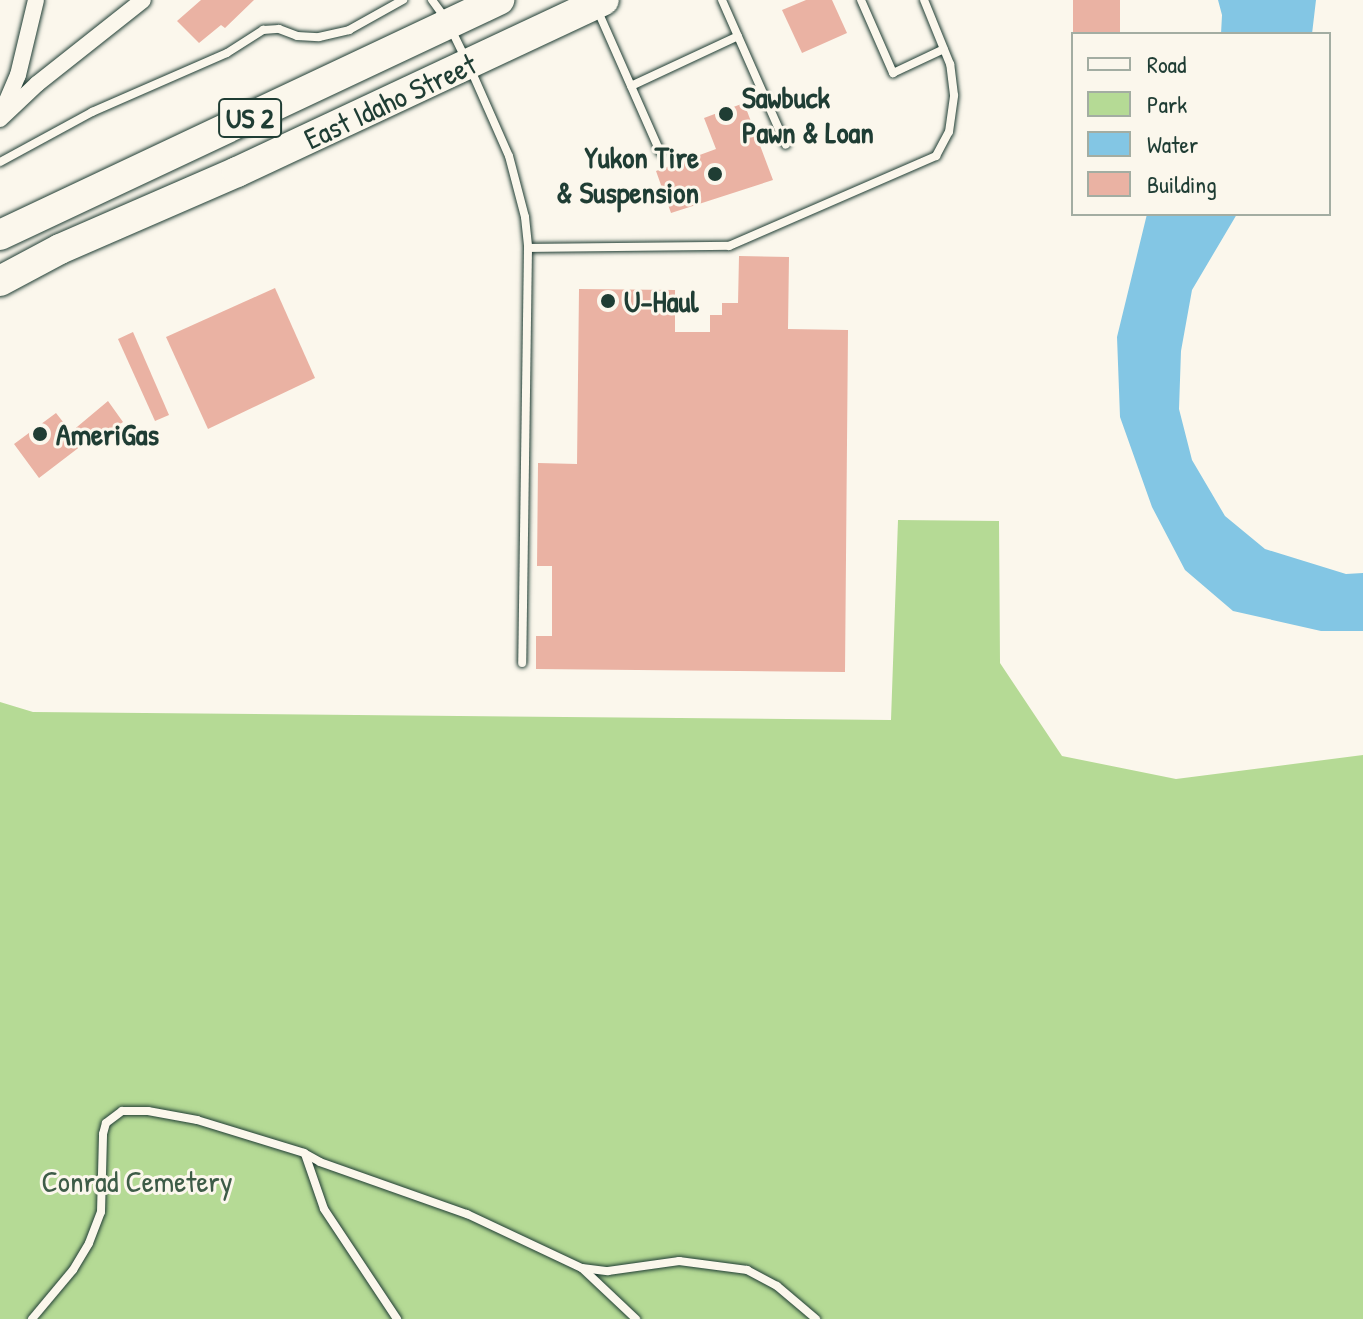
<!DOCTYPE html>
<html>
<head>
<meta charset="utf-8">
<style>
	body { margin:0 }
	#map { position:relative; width:1363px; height:1319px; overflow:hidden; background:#fbf7ec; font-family:"Patrick Hand",sans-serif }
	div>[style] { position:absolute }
	.green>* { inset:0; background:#b5da95 }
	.water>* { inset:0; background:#83c6e4 }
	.building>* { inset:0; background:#eab2a3 }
	.roads { filter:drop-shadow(0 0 2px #1f3d34) drop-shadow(0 0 2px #1f3d34) }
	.lane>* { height:8px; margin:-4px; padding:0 4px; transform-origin:4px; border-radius:4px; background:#fbf7ec }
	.street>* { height:16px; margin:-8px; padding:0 8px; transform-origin:8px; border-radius:8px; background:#fbf7ec }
	.highway>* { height:30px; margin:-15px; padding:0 15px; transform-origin:15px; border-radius:15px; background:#fbf7ec }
	.dots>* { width:22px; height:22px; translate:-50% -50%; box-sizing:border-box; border:4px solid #fbf7ec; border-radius:50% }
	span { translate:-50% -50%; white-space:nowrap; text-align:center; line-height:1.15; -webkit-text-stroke:6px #fbf7ec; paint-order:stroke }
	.shield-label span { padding:2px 6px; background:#fbf7ec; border:2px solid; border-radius:6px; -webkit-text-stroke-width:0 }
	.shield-label { font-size:28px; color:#1f3d34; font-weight:700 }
	.poi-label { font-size:30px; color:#1f3d34; font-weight:700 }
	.left { translate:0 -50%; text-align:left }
	.right { translate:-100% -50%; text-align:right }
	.street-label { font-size:30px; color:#1f3d34 }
	.park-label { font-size:30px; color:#3d5c47 }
	.legend { position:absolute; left:1071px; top:32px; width:260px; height:184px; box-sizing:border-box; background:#fbf7ec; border:2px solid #a3ada2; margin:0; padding:10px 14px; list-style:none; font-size:24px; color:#1f3d34 }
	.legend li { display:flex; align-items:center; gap:16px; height:40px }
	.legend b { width:40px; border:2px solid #a3ada2 }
</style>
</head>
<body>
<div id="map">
	<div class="green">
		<div style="clip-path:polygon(898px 520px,999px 521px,1000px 663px,1062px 756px,1176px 779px,1363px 755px,1363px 1319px,0 1319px,0 702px,33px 712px,891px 720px)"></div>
	</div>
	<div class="water">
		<div style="clip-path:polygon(1218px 0,1316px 0,1312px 34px,1221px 34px,1222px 15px)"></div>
		<div style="clip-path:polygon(1147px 214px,1237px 214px,1192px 290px,1181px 351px,1179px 409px,1192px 460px,1225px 516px,1265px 549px,1346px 574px,1363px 573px,1363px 631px,1321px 631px,1233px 611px,1185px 570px,1152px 507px,1120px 417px,1117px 337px)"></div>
	</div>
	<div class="building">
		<div style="clip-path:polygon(201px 0,254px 0,225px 28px,221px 25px,199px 43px,177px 21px)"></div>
		<div style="clip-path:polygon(806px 0,832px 0,847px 33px,802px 53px,782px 10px)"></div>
		<div style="clip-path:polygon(1073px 0,1120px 0,1120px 34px,1073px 34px)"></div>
		<div style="clip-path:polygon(744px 103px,773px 180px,671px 213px,656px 171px,716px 149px,704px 118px)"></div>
		<div style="clip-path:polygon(739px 256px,789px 257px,788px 329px,848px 330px,845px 672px,536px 669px,536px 636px,552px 636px,552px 566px,537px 566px,538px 463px,577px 464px,579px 289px,675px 290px,675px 332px,710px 332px,710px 315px,722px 315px,722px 303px,738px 303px)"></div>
		<div style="clip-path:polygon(275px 288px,315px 378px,208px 429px,166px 337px)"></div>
		<div style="clip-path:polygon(133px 332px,169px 415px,155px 421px,118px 339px)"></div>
		<div style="clip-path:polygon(108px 401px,123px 422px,97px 440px,94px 436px,39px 478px,14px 444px,56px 413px,71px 432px)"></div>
	</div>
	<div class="roads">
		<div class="lane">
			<div style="left:432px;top:0;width:24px;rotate:54deg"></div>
			<div style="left:722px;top:0;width:158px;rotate:66.2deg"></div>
			<div style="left:861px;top:0;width:80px;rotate:66.3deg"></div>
			<div style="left:893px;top:73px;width:56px;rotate:-25.2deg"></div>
			<div style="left:597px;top:9px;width:156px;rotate:66.2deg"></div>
			<div style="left:452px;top:31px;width:30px;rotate:64deg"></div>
			<div style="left:471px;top:70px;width:94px;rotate:66.2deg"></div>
			<div style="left:509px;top:156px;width:63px;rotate:75.3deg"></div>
			<div style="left:525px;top:217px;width:31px;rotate:84deg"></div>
			<div style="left:528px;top:248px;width:415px;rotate:90.8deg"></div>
			<div style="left:631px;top:86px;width:118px;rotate:-25deg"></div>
			<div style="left:0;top:162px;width:105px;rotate:-28.5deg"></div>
			<div style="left:92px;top:112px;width:147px;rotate:-23.6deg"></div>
			<div style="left:227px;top:53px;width:43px;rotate:-32.6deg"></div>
			<div style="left:263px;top:30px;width:16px;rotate:-4deg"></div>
			<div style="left:279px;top:29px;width:19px;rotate:21deg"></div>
			<div style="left:297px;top:36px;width:22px;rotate:3deg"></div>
			<div style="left:319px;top:37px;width:31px;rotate:-13deg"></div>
			<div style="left:349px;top:30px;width:62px;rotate:-29.1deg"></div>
			<div style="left:528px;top:248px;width:201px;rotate:-0.6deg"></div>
			<div style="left:729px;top:246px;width:226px;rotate:-23.5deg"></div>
			<div style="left:936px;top:156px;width:27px;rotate:-62deg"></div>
			<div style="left:949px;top:132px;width:37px;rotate:-82deg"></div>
			<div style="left:954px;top:95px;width:31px;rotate:-97deg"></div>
			<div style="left:950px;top:64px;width:69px;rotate:-112.1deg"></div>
			<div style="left:305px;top:1154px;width:58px;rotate:70.9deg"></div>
			<div style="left:324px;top:1209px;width:132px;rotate:56.4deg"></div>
			<div style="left:583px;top:1269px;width:73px;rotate:43.3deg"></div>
			<div style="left:32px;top:1319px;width:64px;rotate:-50.1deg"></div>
			<div style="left:73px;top:1270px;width:31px;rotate:-59deg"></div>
			<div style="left:89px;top:1243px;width:33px;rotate:-69deg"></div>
			<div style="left:101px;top:1212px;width:78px;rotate:-88.5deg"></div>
			<div style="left:103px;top:1134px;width:11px;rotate:-75deg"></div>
			<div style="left:106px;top:1123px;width:20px;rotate:-37deg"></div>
			<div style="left:122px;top:1111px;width:26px"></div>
			<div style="left:148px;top:1111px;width:50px;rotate:10.4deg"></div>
			<div style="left:197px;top:1120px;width:112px;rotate:17.1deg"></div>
			<div style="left:304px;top:1153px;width:18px;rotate:29deg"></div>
			<div style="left:320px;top:1162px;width:156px;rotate:19.5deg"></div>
			<div style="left:467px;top:1214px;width:127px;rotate:25.2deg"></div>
			<div style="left:582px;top:1268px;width:26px;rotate:7deg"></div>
			<div style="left:608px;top:1271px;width:72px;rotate:-8deg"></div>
			<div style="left:679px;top:1261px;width:69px;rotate:7.5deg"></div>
			<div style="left:747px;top:1270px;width:34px;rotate:28deg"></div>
			<div style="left:777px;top:1286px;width:51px;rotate:40.2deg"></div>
		</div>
		<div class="street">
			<div style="left:3px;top:110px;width:38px;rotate:-67deg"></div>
			<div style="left:18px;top:75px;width:77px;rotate:-76.5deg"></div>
			<div style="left:0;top:119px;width:51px;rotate:-43.4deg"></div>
			<div style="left:37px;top:84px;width:135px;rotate:-38.4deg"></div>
		</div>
		<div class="highway">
			<div style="left:0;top:235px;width:552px;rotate:-25.22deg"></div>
			<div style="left:0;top:281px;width:68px;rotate:-28.1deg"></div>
			<div style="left:60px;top:249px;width:193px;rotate:-23.5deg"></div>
			<div style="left:237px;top:172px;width:405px;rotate:-25.1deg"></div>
		</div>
	</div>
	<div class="dots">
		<div style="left:726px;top:114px;background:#1f3d34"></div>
		<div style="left:715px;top:174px;background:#1f3d34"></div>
		<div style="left:608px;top:301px;background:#1f3d34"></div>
		<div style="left:40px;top:434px;background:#1f3d34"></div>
	</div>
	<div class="shield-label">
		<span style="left:250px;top:118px">US 2</span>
	</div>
	<div class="poi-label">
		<span class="left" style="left:742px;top:114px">Sawbuck<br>Pawn &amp; Loan</span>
		<span class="right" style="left:699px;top:174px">Yukon Tire<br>&amp; Suspension</span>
		<span class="left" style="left:624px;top:301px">U-Haul</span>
		<span class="left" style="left:56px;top:434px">AmeriGas</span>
	</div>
	<div class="street-label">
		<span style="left:390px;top:101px;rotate:-25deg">East Idaho Street</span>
	</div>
	<div class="park-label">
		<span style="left:137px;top:1181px">Conrad Cemetery</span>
	</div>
	<ul class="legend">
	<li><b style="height:10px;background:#fbf7ec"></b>Road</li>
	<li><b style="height:22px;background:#b5da95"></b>Park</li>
	<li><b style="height:22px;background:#83c6e4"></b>Water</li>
	<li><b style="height:22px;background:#eab2a3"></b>Building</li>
	</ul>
</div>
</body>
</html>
